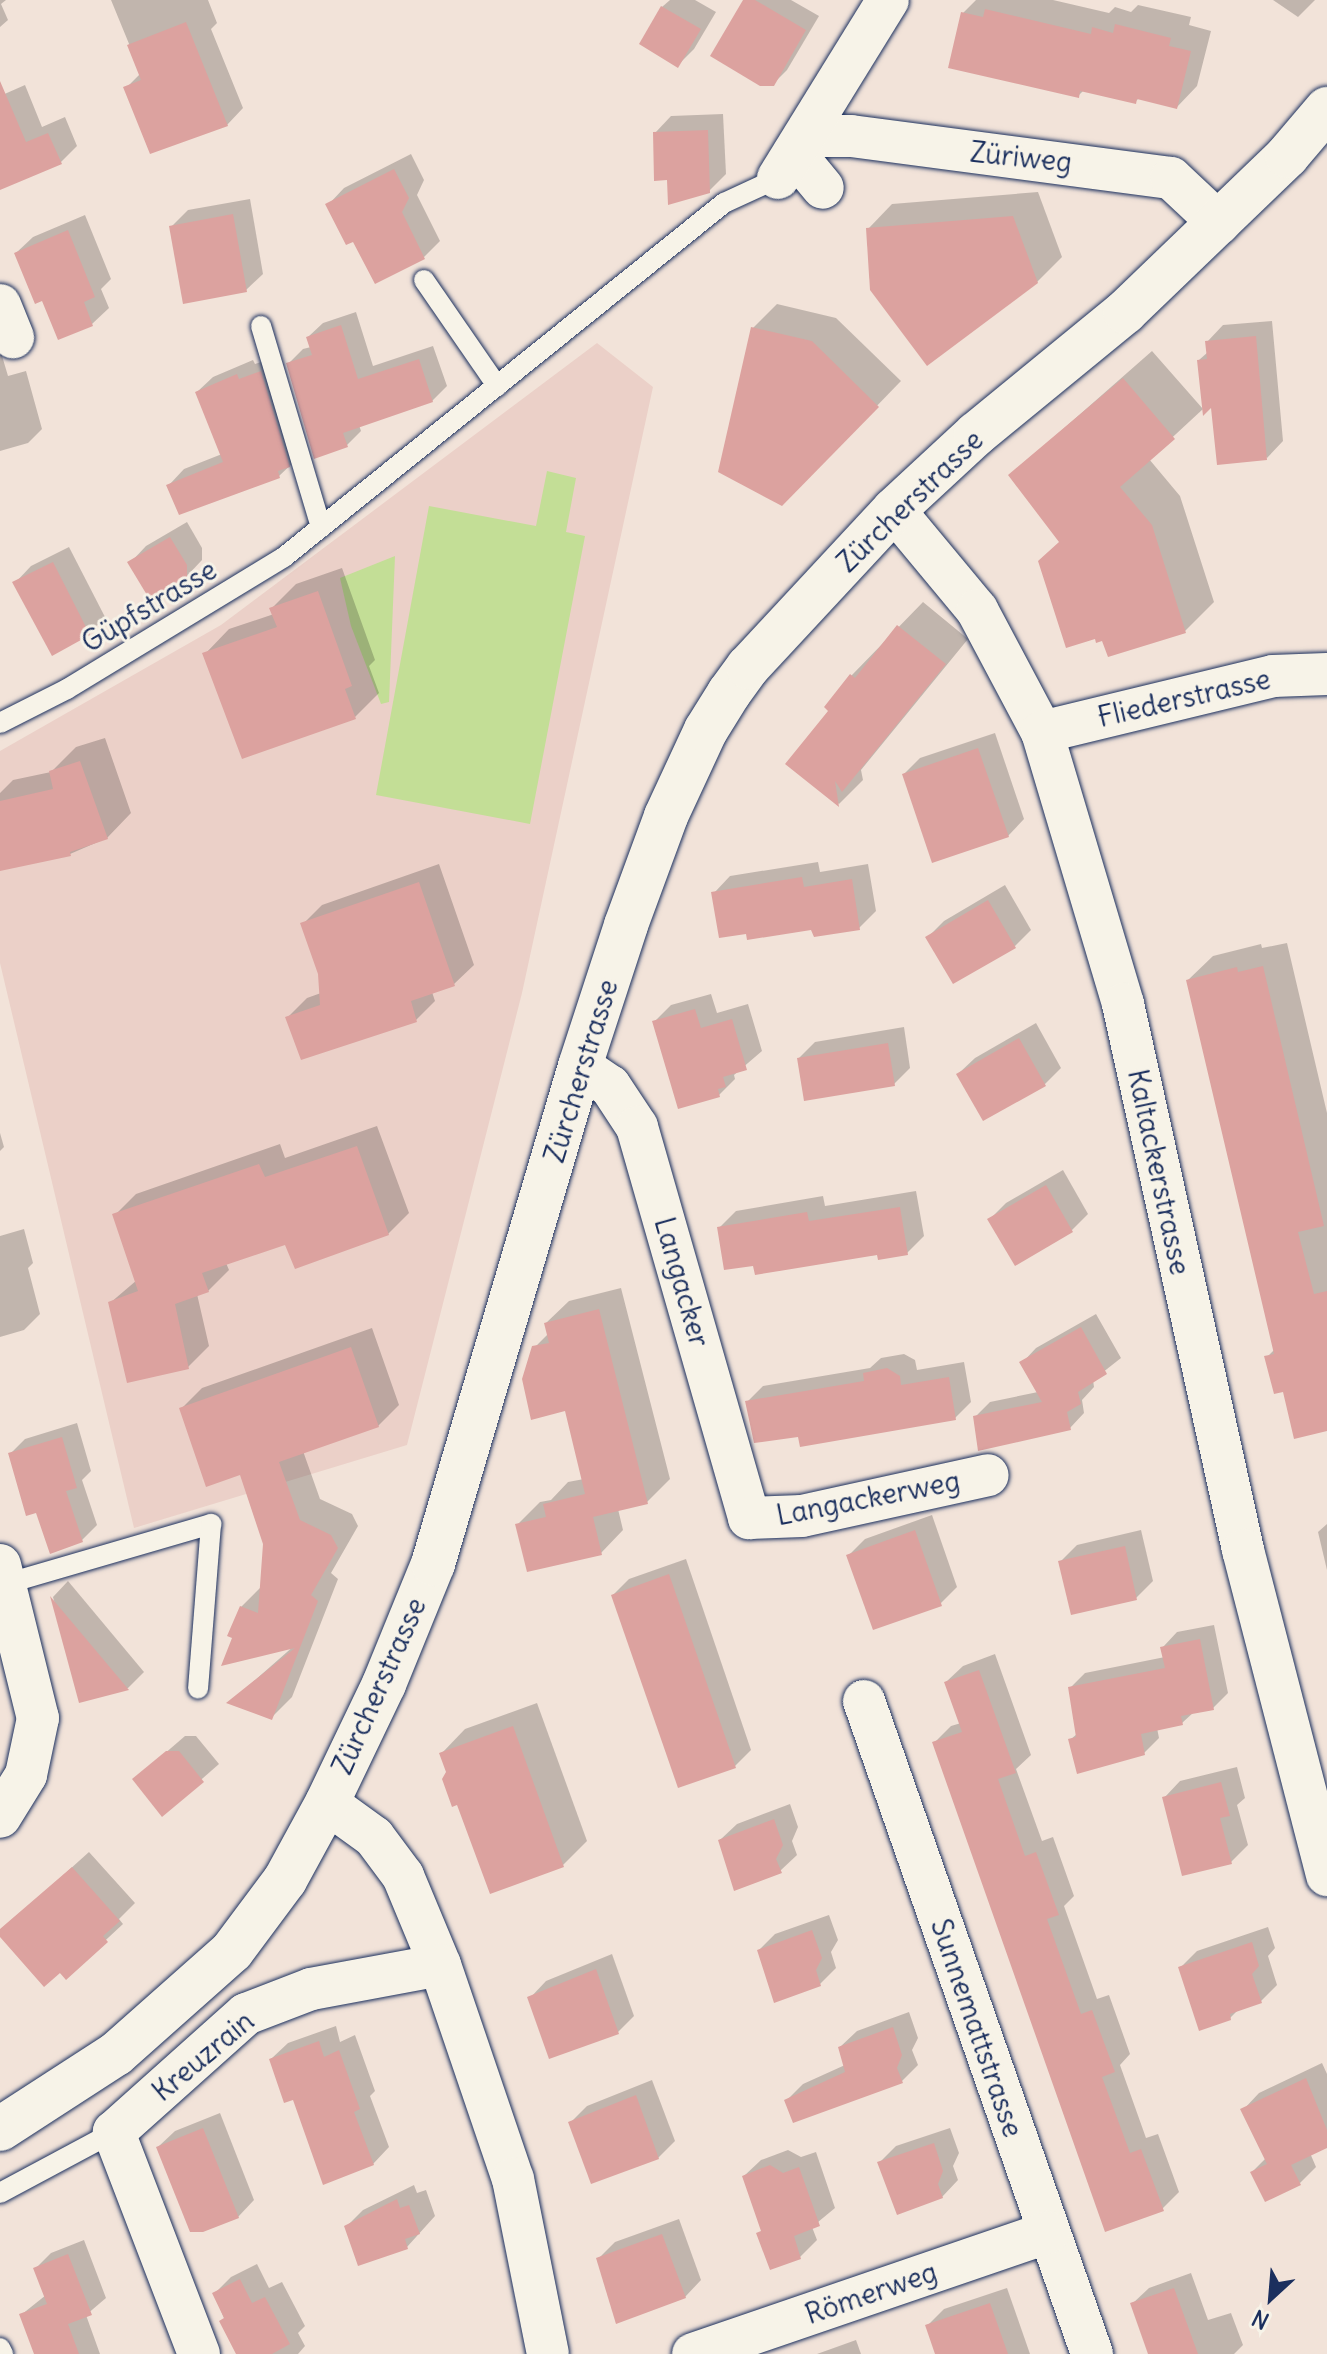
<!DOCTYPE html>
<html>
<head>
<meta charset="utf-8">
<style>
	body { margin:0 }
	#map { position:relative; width:1327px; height:2354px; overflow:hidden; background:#f2e3d9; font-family:Delius,sans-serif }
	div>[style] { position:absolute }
	.built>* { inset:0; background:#ebd0c8 }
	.green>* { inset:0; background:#c3de96 }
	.shadow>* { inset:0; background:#0003 }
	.building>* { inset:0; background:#dca29f }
	.roads { filter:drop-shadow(0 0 2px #1b2f5e) drop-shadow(0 0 2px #1b2f5e) }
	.lane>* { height:20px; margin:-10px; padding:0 10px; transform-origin:10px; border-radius:10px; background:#f7f3e8 }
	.street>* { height:42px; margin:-21px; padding:0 21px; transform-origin:21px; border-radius:21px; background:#f7f3e8 }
	.secondary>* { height:44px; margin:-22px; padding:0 22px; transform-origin:22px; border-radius:22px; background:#f7f3e8 }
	span { translate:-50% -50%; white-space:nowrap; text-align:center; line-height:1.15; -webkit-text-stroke:6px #f7f3e8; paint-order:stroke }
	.street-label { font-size:28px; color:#1b2f5e }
	.north { position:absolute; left:1231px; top:2258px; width:80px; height:80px; -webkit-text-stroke:6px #f7f3e8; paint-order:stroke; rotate:206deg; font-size:22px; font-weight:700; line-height:32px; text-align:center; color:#1b2f5e }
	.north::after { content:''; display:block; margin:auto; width:28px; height:36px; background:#1b2f5e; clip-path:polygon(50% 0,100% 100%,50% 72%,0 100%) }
</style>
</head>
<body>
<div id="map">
	<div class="built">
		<div style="clip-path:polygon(597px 343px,653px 387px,522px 993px,407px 1445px,134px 1528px,0 963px,0 751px,221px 625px)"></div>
	</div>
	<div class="green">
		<div style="clip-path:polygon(547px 471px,576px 478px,566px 532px,585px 536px,530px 824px,376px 795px,429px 506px,536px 526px)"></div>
		<div style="clip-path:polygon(395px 556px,389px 702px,381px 704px,351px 626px,340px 578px)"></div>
	</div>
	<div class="shadow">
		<div style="clip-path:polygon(0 0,6px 0,1px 4px,8px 20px,0 27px)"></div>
		<div style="clip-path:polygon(111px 0,208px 0,217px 23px,211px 29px,243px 108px,227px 125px,126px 88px,141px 73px)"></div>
		<div style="clip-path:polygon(670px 0,695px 0,716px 12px,694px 49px,678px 65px,662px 7px)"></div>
		<div style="clip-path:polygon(746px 0,791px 0,819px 16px,787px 70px,773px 84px)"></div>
		<div style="clip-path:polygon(976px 0,1053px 0,1109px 13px,1115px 7px,1131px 12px,1138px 5px,1191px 17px,1189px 25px,1211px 31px,1197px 86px,1177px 107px,1139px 98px,1135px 102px,1084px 90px,1078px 96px,963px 13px)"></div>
		<div style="clip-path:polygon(1273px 0,1315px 0,1298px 17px)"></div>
		<div style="clip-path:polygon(25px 85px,42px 127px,65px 117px,77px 146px,61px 162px,0 179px,0 96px)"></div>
		<div style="clip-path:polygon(723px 114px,726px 174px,709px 191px,669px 178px,655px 133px,671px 116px)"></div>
		<div style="clip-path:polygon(411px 154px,424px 180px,417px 195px,440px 241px,424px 257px,354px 240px,328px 205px,344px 188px)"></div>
		<div style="clip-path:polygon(1038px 192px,1062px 257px,1037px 282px,868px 229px,892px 204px)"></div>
		<div style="clip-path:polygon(250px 199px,263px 274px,246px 290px,172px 226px,188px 210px)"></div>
		<div style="clip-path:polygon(85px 215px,111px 279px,101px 289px,109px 308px,92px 324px,43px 298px,16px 253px,33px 237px)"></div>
		<div style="clip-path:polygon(777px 304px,836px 318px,901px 381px,806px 479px,753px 328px)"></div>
		<div style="clip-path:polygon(356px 312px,373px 366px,433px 346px,447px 386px,432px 401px,359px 425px,361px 431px,346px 446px,288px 364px,303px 349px,311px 347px,308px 337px,323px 323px)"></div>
		<div style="clip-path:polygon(1272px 321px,1283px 441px,1267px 458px,1213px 404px,1199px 360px,1208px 352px,1207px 342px,1223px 325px)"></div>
		<div style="clip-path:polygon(0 349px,8px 376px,26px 371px,42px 429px,28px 443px,0 451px)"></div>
		<div style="clip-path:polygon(1152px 351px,1203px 409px,1149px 459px,1180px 496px,1214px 602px,1185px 631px,1109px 655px,1060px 541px,1011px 475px)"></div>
		<div style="clip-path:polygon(276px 357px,295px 461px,279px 476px,169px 485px,184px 469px,222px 454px,197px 392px,213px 377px,253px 360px,255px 364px)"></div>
		<div style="clip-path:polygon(187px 522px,202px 548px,202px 560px,186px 577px,130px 563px,146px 546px)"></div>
		<div style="clip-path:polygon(69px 547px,105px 617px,89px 634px,15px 583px,31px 566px)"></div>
		<div style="clip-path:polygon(342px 568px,375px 660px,369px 666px,379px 693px,354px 718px,205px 654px,229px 629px,274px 614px,272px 608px,296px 584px)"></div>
		<div style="clip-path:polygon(923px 602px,968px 639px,861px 770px,863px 780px,839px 804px,788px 764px,830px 711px,826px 707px,852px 675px)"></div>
		<div style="clip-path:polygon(995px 733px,1024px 819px,1008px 836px,904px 774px,920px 758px)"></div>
		<div style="clip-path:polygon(105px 738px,131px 813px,107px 838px,70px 854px,0 854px,0 793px,13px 780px,51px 772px,76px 747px)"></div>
		<div style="clip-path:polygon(818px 862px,820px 872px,868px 864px,876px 911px,859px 928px,748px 932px,714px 893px,730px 876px)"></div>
		<div style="clip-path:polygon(439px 864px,474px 965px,454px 984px,432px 992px,435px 1001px,416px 1020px,288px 1017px,307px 998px,321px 993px,320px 974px,303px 924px,322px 905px)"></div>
		<div style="clip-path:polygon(1005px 885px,1031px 930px,1015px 946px,928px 937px,944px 921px)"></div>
		<div style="clip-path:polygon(1287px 943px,1327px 1113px,1327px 1429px,1284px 1389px,1267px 1357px,1275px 1349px,1188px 980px,1213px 956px,1261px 944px,1262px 948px)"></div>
		<div style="clip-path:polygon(711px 994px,717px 1013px,748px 1004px,762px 1051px,734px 1075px,735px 1079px,719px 1095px,655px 1021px,671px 1005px)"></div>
		<div style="clip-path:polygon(1036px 1023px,1061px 1068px,1045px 1084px,958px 1074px,975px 1058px)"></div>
		<div style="clip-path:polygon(904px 1027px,910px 1068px,894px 1084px,799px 1058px,815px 1042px)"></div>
		<div style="clip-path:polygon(377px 1126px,409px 1213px,388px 1234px,286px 1243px,226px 1263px,229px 1270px,208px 1291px,197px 1294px,209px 1346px,188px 1367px,110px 1303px,137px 1280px,115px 1215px,136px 1194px,280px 1144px,285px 1158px)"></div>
		<div style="clip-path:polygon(0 1133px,4px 1147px,0 1151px)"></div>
		<div style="clip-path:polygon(1063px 1170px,1088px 1214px,1072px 1230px,990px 1219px,1006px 1203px)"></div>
		<div style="clip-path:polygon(916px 1191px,924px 1236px,907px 1253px,755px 1263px,720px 1227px,736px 1211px,823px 1196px,825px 1206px)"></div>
		<div style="clip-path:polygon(24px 1229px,33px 1263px,28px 1268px,40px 1314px,24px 1330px,0 1337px,0 1236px)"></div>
		<div style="clip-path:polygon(621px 1288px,670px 1479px,647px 1502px,618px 1509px,623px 1530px,601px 1553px,517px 1525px,540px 1502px,551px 1500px,568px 1482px,584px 1479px,567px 1409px,534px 1348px,549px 1333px,546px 1323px,569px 1301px)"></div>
		<div style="clip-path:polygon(1096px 1314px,1121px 1358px,1093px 1380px,1094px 1387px,1082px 1400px,1084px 1413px,1070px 1428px,976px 1416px,990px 1402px,1038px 1392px,1022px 1363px,1036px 1348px)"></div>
		<div style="clip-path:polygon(372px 1328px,399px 1405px,378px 1426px,303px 1451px,320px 1499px,352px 1514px,358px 1526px,331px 1573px,338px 1579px,292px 1697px,271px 1718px,230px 1702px,295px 1645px,234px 1636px,241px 1607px,262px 1586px,265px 1543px,242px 1472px,181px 1409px,202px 1388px)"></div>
		<div style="clip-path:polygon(904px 1354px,915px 1360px,917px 1370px,964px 1362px,971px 1402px,955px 1418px,748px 1401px,763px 1386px,870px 1368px,881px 1358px)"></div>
		<div style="clip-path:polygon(77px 1423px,91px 1471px,82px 1480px,97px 1525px,82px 1540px,37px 1510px,10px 1454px,25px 1439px)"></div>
		<div style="clip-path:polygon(932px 1515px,957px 1587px,940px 1604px,849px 1555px,865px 1539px)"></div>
		<div style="clip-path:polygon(1327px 1524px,1327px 1570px,1318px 1532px)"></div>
		<div style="clip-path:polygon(1141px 1530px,1153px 1581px,1136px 1598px,1060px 1562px,1077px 1545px)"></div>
		<div style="clip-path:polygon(686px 1559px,751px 1750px,735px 1766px,613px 1595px,629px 1579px)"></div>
		<div style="clip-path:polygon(68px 1581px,144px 1672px,128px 1688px,81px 1700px,53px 1597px)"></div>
		<div style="clip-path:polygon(1214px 1625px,1228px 1693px,1213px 1708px,1194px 1712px,1182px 1723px,1157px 1728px,1159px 1738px,1144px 1753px,1070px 1740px,1078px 1733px,1070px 1688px,1085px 1673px,1165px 1657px,1163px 1647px,1177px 1632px)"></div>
		<div style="clip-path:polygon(995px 1654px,1031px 1755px,1016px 1769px,1042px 1841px,1053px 1837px,1074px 1896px,1064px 1906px,1097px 1999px,1109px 1995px,1130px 2054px,1120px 2065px,1146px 2138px,1158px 2134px,1179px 2192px,1162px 2209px,1107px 2229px,934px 1743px,951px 1726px,961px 1723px,946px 1682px,963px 1666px)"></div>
		<div style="clip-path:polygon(537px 1703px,587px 1841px,563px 1865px,448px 1772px,441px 1754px,465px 1729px)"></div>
		<div style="clip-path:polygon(185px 1736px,196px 1736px,219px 1764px,162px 1814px,134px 1780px)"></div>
		<div style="clip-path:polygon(1237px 1767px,1245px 1798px,1237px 1805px,1248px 1845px,1231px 1862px,1164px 1798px,1180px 1781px)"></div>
		<div style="clip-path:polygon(790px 1804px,798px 1827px,792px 1841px,797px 1855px,780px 1871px,720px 1840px,737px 1824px)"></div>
		<div style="clip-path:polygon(89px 1852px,135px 1903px,119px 1919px,123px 1924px,66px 1977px,0 1932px)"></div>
		<div style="clip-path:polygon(829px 1915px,838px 1940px,831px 1952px,836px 1968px,820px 1984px,759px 1950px,775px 1934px)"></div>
		<div style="clip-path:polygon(1268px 1927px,1275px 1948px,1268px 1956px,1277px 1985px,1261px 2001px,1240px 2008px,1230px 2018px,1180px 1968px,1197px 1951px)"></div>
		<div style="clip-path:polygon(612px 1954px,634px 2016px,618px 2032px,530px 1998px,546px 1981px)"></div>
		<div style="clip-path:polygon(909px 2012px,918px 2038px,912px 2050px,918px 2065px,901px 2082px,786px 2101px,803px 2084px,845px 2065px,840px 2047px,857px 2031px)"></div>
		<div style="clip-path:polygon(336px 2026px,340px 2042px,355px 2035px,375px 2091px,370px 2096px,389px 2147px,373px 2164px,294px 2097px,271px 2059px,288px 2043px)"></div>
		<div style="clip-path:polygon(1322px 2063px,1327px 2074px,1327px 2145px,1310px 2153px,1316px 2167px,1300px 2183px,1252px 2172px,1266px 2158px,1243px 2110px,1259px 2093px)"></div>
		<div style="clip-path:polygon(652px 2080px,675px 2141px,658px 2158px,570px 2123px,587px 2106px)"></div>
		<div style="clip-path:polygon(220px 2113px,254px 2200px,238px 2217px,158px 2147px,175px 2131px)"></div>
		<div style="clip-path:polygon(950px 2128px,959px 2153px,953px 2166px,958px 2180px,942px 2197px,880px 2162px,896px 2146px)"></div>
		<div style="clip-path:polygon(788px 2150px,801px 2157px,816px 2152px,835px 2208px,812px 2227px,817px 2240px,800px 2257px,763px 2229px,744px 2176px,761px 2160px)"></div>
		<div style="clip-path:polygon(414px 2185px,417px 2193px,426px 2190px,435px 2216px,407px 2247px,346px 2227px,363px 2210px)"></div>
		<div style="clip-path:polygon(679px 2219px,701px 2280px,685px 2297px,598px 2259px,615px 2242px)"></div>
		<div style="clip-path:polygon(84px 2240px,106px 2298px,86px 2315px,100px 2354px,37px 2354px,21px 2315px,46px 2295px,35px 2269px,51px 2253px)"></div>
		<div style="clip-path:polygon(257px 2264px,269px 2288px,282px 2282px,305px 2326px,298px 2333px,305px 2346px,298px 2354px,239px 2354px,214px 2294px,231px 2277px)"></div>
		<div style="clip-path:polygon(1191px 2273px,1208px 2320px,1231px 2313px,1243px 2345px,1234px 2354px,1150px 2354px,1132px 2304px,1149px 2288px)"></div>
		<div style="clip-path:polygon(1007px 2288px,1030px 2354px,937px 2354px,927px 2326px,944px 2309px)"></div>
		<div style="clip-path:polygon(856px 2340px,861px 2354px,817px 2354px)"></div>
	</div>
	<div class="building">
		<div style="clip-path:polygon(743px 0,755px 0,806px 30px,774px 86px,760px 86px,710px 56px)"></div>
		<div style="clip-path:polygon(661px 6px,701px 29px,678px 68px,639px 44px)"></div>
		<div style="clip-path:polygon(985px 9px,1091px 34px,1092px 27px,1113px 33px,1115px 24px,1171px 38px,1169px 46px,1191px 51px,1177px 109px,1137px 99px,1136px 104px,1080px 91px,1079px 98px,948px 68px,961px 12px,983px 17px)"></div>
		<div style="clip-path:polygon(186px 22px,228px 126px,150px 154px,123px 87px,141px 80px,127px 45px)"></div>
		<div style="clip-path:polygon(0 81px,26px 142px,48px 133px,62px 164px,0 190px)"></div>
		<div style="clip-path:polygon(708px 130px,710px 193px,668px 205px,667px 180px,654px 181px,653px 132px)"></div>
		<div style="clip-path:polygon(394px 169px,409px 198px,402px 212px,425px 259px,375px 284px,353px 242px,346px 245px,325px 204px)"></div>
		<div style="clip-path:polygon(233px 214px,247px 292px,183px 304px,169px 226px)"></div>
		<div style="clip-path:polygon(1013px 216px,1038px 283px,927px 366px,870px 290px,866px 228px)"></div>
		<div style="clip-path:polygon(68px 230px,95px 297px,84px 302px,93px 326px,58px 340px,42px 301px,35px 304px,14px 253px)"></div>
		<div style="clip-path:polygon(341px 325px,358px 379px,419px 359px,433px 402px,343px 433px,348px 447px,314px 459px,286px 363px,312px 355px,306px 337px)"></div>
		<div style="clip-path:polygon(751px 327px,812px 341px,879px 407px,782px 506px,718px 472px)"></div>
		<div style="clip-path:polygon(1256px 336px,1267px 460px,1217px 465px,1211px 408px,1203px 416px,1197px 360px,1207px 359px,1205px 341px)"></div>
		<div style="clip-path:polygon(261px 371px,290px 467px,278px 471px,280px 478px,179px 515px,166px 485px,223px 462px,195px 392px,237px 374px,239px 379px)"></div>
		<div style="clip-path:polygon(1123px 378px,1175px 439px,1120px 487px,1152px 525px,1186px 633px,1108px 657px,1102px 641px,1096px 643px,1095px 639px,1066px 648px,1038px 561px,1059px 542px,1008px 475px)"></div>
		<div style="clip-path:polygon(170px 537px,187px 565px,187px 578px,150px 600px,127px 562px)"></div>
		<div style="clip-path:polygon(53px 562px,90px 635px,52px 656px,12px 582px)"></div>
		<div style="clip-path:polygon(318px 591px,352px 686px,345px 689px,356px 719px,242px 759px,202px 653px,277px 627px,269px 608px)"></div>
		<div style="clip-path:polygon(897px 625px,946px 664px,842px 792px,835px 781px,839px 807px,785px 764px,828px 711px,824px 707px,850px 674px,855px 678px)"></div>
		<div style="clip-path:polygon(978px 748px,1009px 837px,932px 863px,902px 774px)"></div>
		<div style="clip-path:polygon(80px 761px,108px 839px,70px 852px,71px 856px,0 871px,0 801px,53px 789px,49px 771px)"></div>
		<div style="clip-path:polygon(802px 877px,804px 887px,852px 879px,860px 930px,814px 937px,811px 930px,747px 940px,746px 934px,719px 938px,711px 892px)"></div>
		<div style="clip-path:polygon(419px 882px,455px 986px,411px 1001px,417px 1022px,301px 1060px,285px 1017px,320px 1005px,318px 974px,300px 923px)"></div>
		<div style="clip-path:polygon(988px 900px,1016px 948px,953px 984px,925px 937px)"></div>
		<div style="clip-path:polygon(1263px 966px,1324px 1226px,1298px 1232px,1314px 1294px,1327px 1291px,1327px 1431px,1294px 1439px,1283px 1392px,1274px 1394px,1264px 1356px,1274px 1354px,1186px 980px,1237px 967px,1238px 972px)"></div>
		<div style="clip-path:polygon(695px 1009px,701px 1028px,732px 1019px,747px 1070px,723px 1077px,726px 1087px,718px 1089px,720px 1097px,678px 1109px,652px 1021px)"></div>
		<div style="clip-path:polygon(1019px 1038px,1046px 1086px,983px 1121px,956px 1074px)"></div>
		<div style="clip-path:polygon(888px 1043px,895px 1086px,804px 1101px,797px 1058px)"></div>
		<div style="clip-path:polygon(357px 1146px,389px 1235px,295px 1269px,285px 1245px,202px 1273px,209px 1292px,175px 1304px,189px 1369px,127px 1383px,108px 1302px,138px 1291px,112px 1214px,259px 1164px,265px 1177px)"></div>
		<div style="clip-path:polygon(1046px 1185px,1073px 1232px,1015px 1266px,987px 1219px)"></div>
		<div style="clip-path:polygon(900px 1207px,908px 1255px,878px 1260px,877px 1255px,755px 1275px,753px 1266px,724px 1270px,717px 1227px,807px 1212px,809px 1221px)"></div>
		<div style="clip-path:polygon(599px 1309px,648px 1504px,593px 1517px,602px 1555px,527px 1572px,515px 1524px,546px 1517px,543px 1504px,585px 1494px,565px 1411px,531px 1420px,522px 1379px,532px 1346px,549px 1343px,544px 1323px)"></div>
		<div style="clip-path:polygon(1081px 1327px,1107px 1374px,1078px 1392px,1081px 1404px,1067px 1412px,1071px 1430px,978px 1451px,973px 1416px,1042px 1402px,1019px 1362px)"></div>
		<div style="clip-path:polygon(351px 1347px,379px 1427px,279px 1462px,300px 1520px,331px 1535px,338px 1548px,311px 1595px,318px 1601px,272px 1720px,226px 1703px,295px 1648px,221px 1666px,232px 1638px,227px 1636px,240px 1606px,258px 1613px,263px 1544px,240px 1475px,206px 1487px,179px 1408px)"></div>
		<div style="clip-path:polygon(887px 1368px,900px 1376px,901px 1385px,949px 1377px,956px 1420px,800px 1447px,798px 1437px,754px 1443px,745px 1401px,864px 1381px,863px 1373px)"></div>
		<div style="clip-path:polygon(62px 1437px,77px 1488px,66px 1491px,83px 1542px,50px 1554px,36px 1513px,26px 1516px,8px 1453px)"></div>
		<div style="clip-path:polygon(915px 1530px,942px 1606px,873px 1630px,846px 1555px)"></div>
		<div style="clip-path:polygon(1125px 1546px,1137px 1600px,1071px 1615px,1058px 1561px)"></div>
		<div style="clip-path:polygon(669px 1574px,736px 1768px,678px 1788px,611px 1595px)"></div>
		<div style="clip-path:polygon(50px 1596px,129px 1690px,79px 1703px)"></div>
		<div style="clip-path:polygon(1200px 1639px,1214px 1710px,1181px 1716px,1183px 1725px,1141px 1734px,1145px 1755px,1077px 1774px,1068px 1739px,1076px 1737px,1068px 1687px,1165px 1668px,1160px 1647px)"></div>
		<div style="clip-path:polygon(979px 1670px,1016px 1773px,998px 1779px,1025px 1856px,1036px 1852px,1059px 1915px,1047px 1919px,1081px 2014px,1092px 2010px,1115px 2072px,1102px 2077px,1130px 2153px,1141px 2149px,1164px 2211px,1105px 2232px,932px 1742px,962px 1732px,944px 1682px)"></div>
		<div style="clip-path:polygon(513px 1726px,564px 1867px,490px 1894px,457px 1805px,452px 1807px,442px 1779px,446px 1772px,439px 1753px)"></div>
		<div style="clip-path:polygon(166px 1751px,179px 1751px,204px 1782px,162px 1817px,132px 1779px)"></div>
		<div style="clip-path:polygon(1221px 1782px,1230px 1816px,1220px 1818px,1232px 1864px,1182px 1876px,1162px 1797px)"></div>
		<div style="clip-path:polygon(774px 1819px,783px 1845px,776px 1859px,782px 1873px,734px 1891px,718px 1840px)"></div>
		<div style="clip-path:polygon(72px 1867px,120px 1921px,103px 1936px,108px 1942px,66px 1980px,60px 1973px,44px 1987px,0 1937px,0 1929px)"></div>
		<div style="clip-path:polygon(812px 1930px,822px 1958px,816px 1970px,821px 1986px,774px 2003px,757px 1950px)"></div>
		<div style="clip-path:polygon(1252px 1942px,1259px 1966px,1252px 1974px,1262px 2003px,1230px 2014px,1231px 2020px,1199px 2031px,1178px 1967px)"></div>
		<div style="clip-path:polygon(596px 1969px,619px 2034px,549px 2059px,527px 1997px)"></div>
		<div style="clip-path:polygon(893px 2027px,902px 2055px,897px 2068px,903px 2083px,793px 2123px,784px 2100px,845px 2072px,838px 2047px)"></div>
		<div style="clip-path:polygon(319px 2041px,324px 2057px,339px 2050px,360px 2109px,354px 2112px,374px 2165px,323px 2185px,293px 2100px,284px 2103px,269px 2059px)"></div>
		<div style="clip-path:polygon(1306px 2078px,1327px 2130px,1327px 2148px,1291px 2165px,1301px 2185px,1265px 2202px,1250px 2172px,1267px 2164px,1240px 2109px)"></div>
		<div style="clip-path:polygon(636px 2095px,659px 2159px,591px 2184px,568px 2122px)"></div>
		<div style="clip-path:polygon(203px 2128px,239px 2218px,203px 2232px,190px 2232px,156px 2147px)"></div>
		<div style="clip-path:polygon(934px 2143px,943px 2171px,938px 2184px,943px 2198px,897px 2215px,877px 2162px)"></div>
		<div style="clip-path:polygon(770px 2165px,783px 2173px,799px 2167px,820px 2226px,794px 2236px,801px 2259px,770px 2270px,756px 2233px,761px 2231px,742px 2176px)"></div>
		<div style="clip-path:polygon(397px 2199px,400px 2208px,409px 2205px,420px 2234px,405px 2239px,408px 2249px,358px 2266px,344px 2226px)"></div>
		<div style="clip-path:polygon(662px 2234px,686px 2298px,616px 2324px,596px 2258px)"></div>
		<div style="clip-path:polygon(68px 2254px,92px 2315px,68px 2324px,79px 2354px,34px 2354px,19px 2314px,47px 2304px,33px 2268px)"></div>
		<div style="clip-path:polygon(240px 2279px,252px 2303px,265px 2297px,290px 2344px,272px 2354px,236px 2354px,219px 2321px,224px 2318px,212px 2293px)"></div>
		<div style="clip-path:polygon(1174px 2288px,1198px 2354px,1148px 2354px,1130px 2303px)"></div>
		<div style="clip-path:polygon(990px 2303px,1008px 2354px,935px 2354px,925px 2325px)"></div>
	</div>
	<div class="roads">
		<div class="lane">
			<div style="left:424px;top:280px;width:129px;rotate:55.4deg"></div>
			<div style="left:261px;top:326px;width:210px;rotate:73.4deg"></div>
			<div style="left:0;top:723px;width:75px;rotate:-26.9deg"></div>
			<div style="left:67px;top:689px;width:254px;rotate:-31.3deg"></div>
			<div style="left:284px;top:557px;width:565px;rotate:-38.82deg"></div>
			<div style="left:724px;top:203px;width:60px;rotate:-24.8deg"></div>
			<div style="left:5px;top:1584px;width:215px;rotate:-16.2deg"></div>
			<div style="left:211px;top:1524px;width:165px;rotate:94.5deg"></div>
			<div style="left:0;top:2193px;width:129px;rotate:-28.2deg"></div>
			<div style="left:0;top:2348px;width:7px;rotate:63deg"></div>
		</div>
		<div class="street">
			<div style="left:805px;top:136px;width:46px"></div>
			<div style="left:851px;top:136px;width:323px;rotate:7.5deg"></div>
			<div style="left:1171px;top:178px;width:66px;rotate:43.2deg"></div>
			<div style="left:794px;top:153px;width:45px;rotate:50.4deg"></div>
			<div style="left:778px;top:178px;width:209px;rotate:-58.3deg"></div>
			<div style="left:0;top:305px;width:35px;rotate:68deg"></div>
			<div style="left:894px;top:510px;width:130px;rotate:50.3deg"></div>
			<div style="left:977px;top:610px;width:138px;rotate:62deg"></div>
			<div style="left:1042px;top:732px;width:284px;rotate:73.4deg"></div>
			<div style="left:1123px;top:1004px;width:559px;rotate:77.6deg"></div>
			<div style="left:1243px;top:1550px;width:336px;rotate:75.5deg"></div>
			<div style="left:1042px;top:732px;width:238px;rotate:-13.6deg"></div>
			<div style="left:1273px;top:676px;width:54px;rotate:-2.1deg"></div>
			<div style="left:580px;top:1066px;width:36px;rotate:34deg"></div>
			<div style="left:610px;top:1086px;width:49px;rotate:56.6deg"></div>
			<div style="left:637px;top:1127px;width:407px;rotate:74deg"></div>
			<div style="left:749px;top:1518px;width:53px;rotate:-2.2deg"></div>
			<div style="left:802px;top:1516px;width:190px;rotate:-12.4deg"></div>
			<div style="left:0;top:1565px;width:158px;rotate:76.1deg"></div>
			<div style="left:38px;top:1718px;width:58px;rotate:101.9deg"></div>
			<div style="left:26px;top:1775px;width:49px;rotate:121.8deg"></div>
			<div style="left:864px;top:1701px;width:692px;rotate:70.75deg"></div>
			<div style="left:327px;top:1803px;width:58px;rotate:35.9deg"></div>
			<div style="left:374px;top:1837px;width:49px;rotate:53.4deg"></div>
			<div style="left:403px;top:1876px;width:96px;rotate:67.4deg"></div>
			<div style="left:440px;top:1965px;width:226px;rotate:71.2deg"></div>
			<div style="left:513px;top:2179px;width:178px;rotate:78.7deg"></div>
			<div style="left:199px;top:2354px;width:238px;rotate:-111deg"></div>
			<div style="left:114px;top:2132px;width:177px;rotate:-41.8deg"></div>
			<div style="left:246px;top:2014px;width:70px;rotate:-21deg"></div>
			<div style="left:311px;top:1989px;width:131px;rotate:-10.5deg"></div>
			<div style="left:693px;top:2354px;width:376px;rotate:-18.9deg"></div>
		</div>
		<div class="secondary">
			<div style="left:0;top:2129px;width:138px;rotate:-32.9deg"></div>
			<div style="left:116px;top:2054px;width:155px;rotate:-41.6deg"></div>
			<div style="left:232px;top:1951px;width:89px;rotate:-53.3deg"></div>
			<div style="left:285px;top:1880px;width:88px;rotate:-61.4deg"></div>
			<div style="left:327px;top:1803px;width:132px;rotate:-64.4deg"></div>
			<div style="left:384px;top:1684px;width:130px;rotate:-67.8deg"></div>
			<div style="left:433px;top:1564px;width:519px;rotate:-73.55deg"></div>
			<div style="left:580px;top:1066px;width:148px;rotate:-71.9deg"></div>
			<div style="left:626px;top:925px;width:116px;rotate:-69.8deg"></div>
			<div style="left:666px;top:816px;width:95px;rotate:-65.1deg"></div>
			<div style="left:706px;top:730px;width:44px;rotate:-58.1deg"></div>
			<div style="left:729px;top:693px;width:32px;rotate:-54deg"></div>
			<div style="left:748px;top:667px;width:214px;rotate:-47.1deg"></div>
			<div style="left:894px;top:510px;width:112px;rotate:-42.8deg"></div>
			<div style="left:976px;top:434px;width:193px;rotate:-39.3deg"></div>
			<div style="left:1125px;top:312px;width:225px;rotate:-43.9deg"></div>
			<div style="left:1287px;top:156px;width:62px;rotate:-49.6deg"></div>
		</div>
	</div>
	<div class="street-label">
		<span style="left:1021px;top:157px;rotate:6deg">Züriweg</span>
		<span style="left:910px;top:501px;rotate:-44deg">Zürcherstrasse</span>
		<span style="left:149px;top:606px;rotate:-31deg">Güpfstrasse</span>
		<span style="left:1184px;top:698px;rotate:-13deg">Fliederstrasse</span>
		<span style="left:581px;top:1071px;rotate:-73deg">Zürcherstrasse</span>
		<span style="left:1159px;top:1172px;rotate:78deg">Kaltackerstrasse</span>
		<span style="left:682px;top:1282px;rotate:74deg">Langacker</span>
		<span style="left:868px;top:1498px;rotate:-11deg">Langackerweg</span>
		<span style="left:379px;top:1686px;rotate:-66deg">Zürcherstrasse</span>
		<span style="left:977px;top:2028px;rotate:71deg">Sunnemattstrasse</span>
		<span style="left:203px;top:2056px;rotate:-40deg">Kreuzrain</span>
		<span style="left:871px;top:2293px;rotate:-19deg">Römerweg</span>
	</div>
	<div class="north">N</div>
</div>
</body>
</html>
